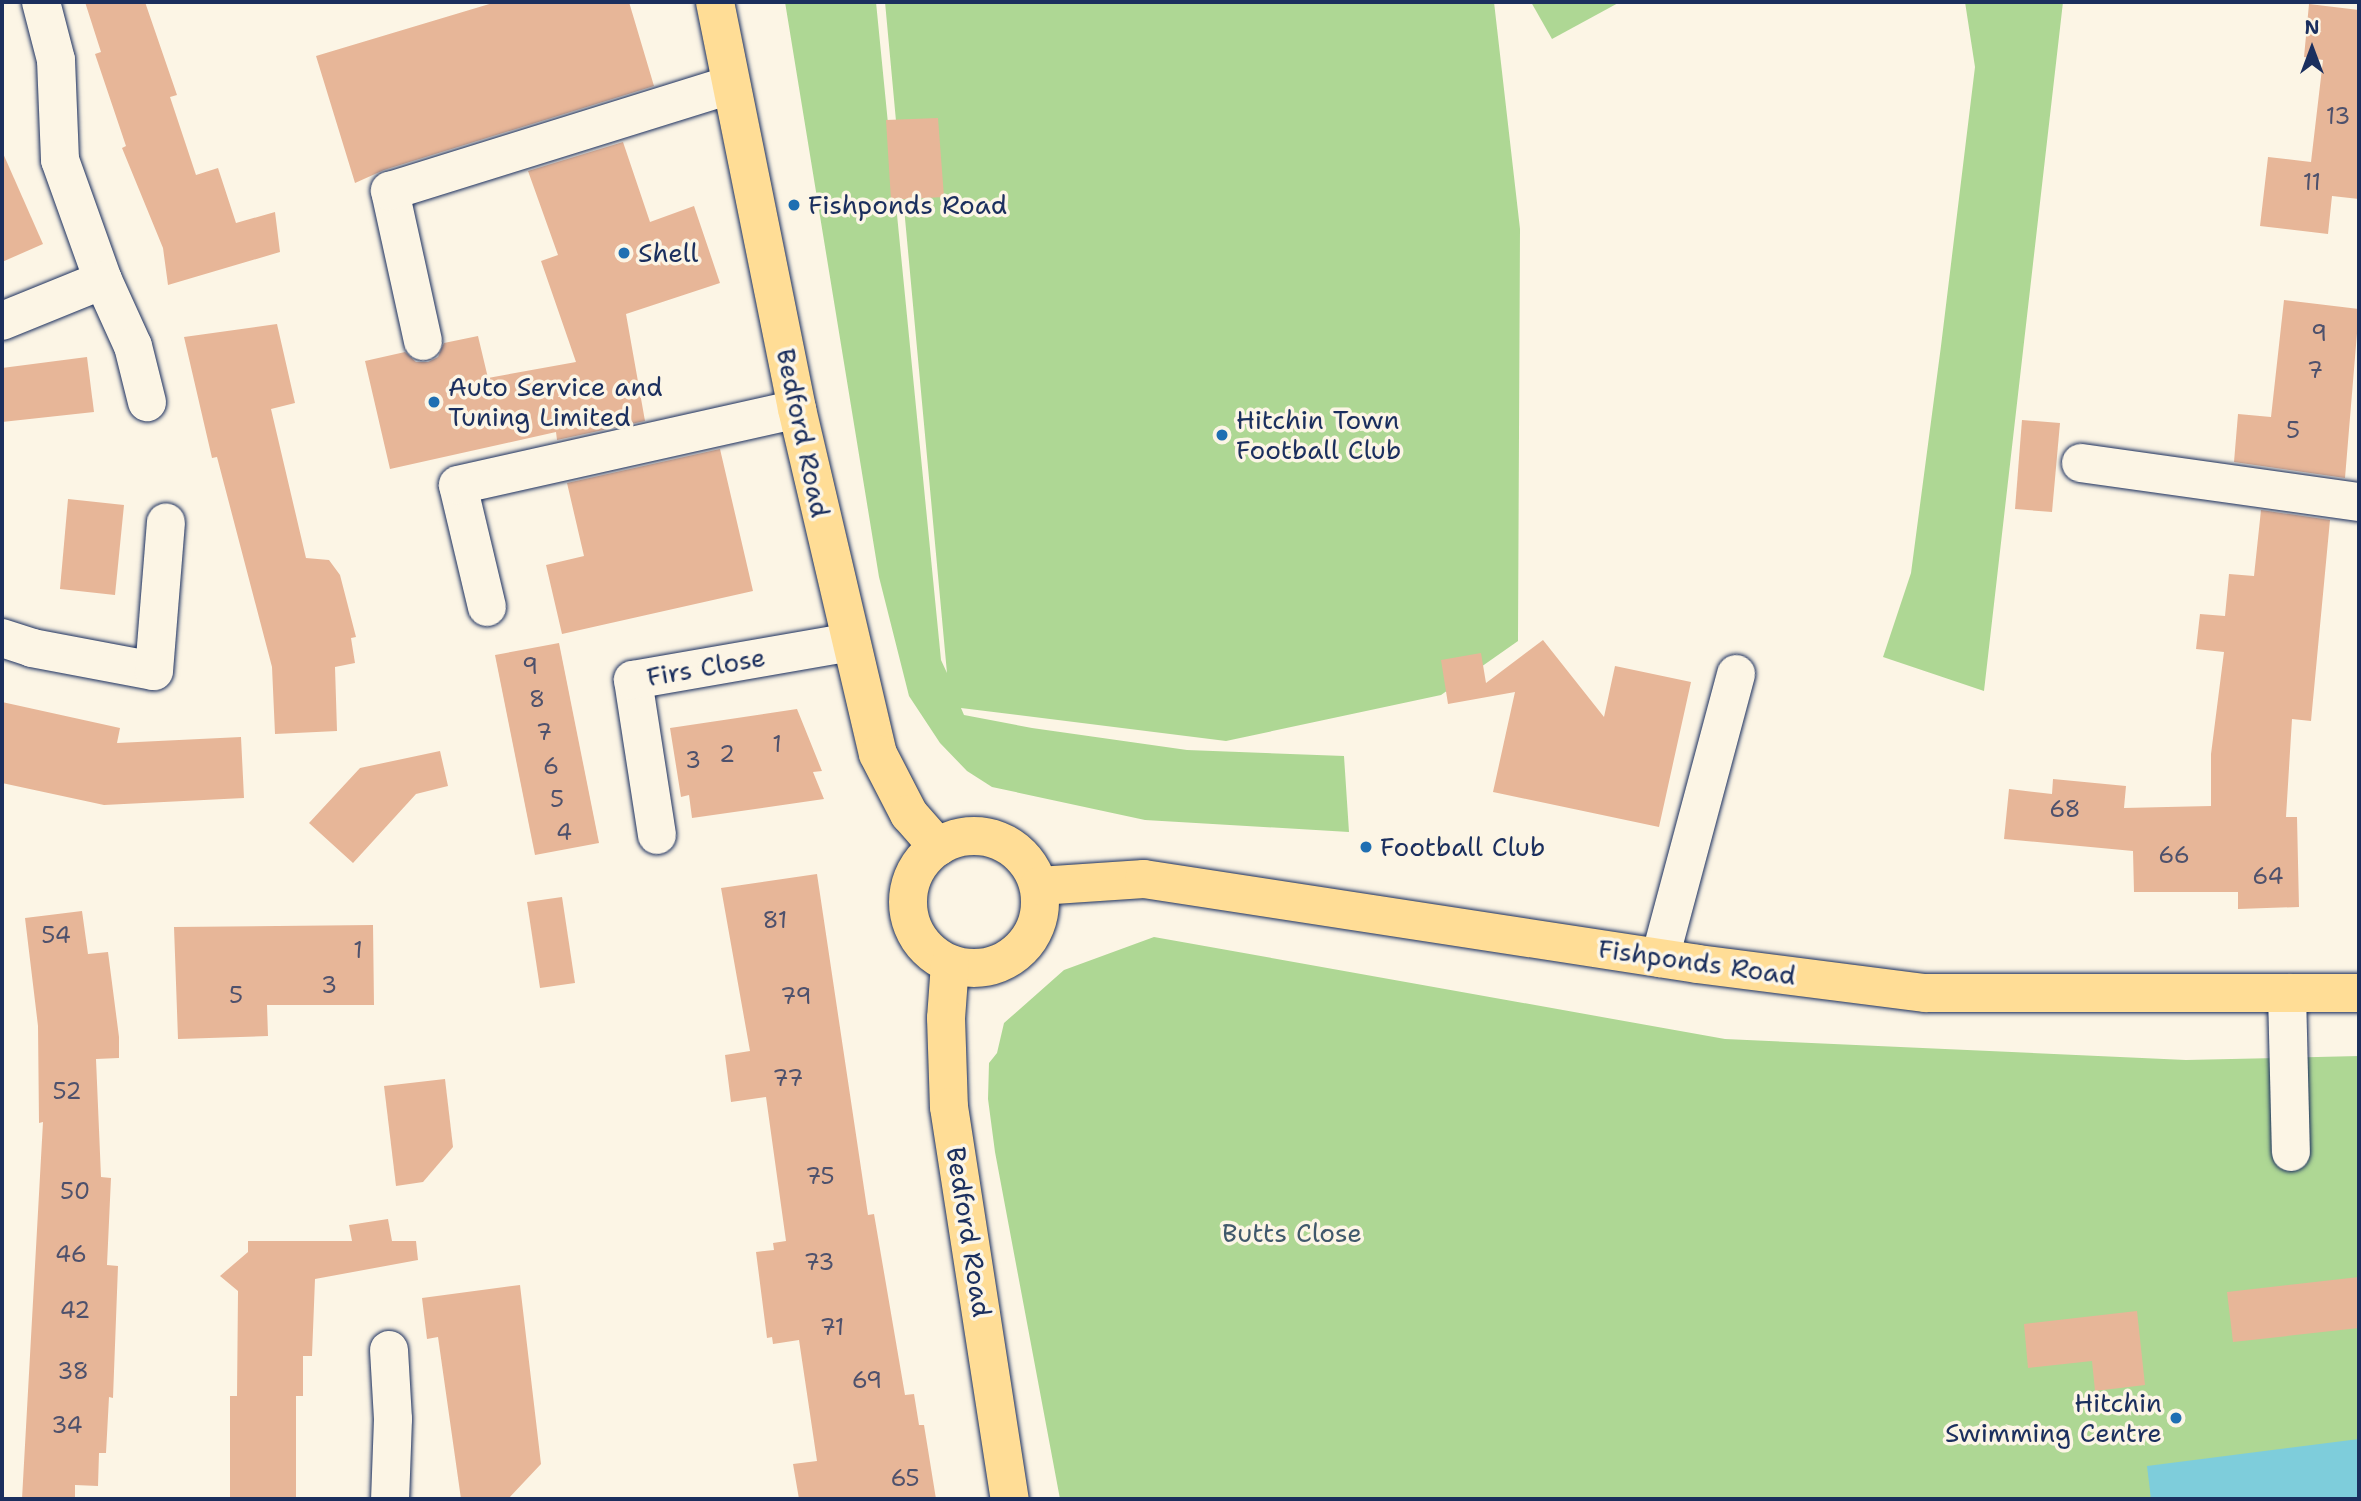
<!DOCTYPE html>
<html>
<head>
<meta charset="utf-8">
<style>
	body { margin:0 }
	#map { position:relative; width:2361px; height:1501px; overflow:hidden; background:#fcf5e5; font-family:"Shantell Sans",sans-serif }
	div>[style] { position:absolute }
	.green>* { inset:0; background:#aed794 }
	.water>* { inset:0; background:#7ecddb }
	.building>* { inset:0; background:#e7b698 }
	.roads { filter:drop-shadow(0 0 2px #1b2f5e) drop-shadow(0 0 2px #1b2f5e) }
	.minor>* { height:38px; margin:-19px; padding:0 19px; transform-origin:19px; border-radius:19px; background:#fcf5e5 }
	.major>* { height:38px; margin:-19px; padding:0 19px; transform-origin:19px; border-radius:19px; background:#ffdd96 }
	.major>.ring { margin:-19px; padding:0; box-sizing:content-box; background:none; border:38px solid #ffdd96; border-radius:50% }
	.dots>* { width:19px; height:19px; translate:-50% -50%; box-sizing:border-box; border:4px solid #fcf5e5; border-radius:50% }
	span { translate:-50% -50%; white-space:nowrap; text-align:center; line-height:1.15; -webkit-text-stroke:7px #fcf5e5; paint-order:stroke }
	.number-label { font-size:23px; color:#4e516c }
	.number-label span { -webkit-text-stroke-width:0 }
	.poi-label { font-size:26px; color:#1b2f5e }
	.left { translate:0 -50%; text-align:left }
	.right { translate:-100% -50%; text-align:right }
	.street-label { font-size:26px; color:#1b2f5e }
	.park-label { font-size:26px; color:#40596c }
	.frame { position:absolute; inset:0; border:4px solid #1b2f5e; pointer-events:none }
	.north { position:absolute; left:2277px; top:14px; width:70px; height:70px; -webkit-text-stroke:5px #fcf5e5; paint-order:stroke; rotate:0deg; font-size:19px; font-weight:700; line-height:28px; text-align:center; color:#1b2f5e }
	.north::after { content:''; display:block; margin:auto; width:24px; height:32px; background:#1b2f5e; clip-path:polygon(50% 0,100% 100%,50% 72%,0 100%) }
</style>
</head>
<body>
<div id="map">
	<div class="green">
		<div style="clip-path:polygon(785px 2px,876px 2px,941px 660px,947px 673px,885px 2px,1494px 2px,1520px 229px,1518px 641px,1441px 695px,1226px 741px,961px 708px,964px 715px,1032px 728px,1187px 750px,1344px 756px,1349px 832px,1145px 820px,992px 787px,967px 771px,940px 743px,909px 696px,879px 577px)"></div>
		<div style="clip-path:polygon(1531px 2px,1620px 2px,1552px 39px)"></div>
		<div style="clip-path:polygon(1965px 2px,2063px 2px,1984px 691px,1883px 657px,1911px 573px,1941px 346px,1975px 67px)"></div>
		<div style="clip-path:polygon(1154px 937px,1725px 1039px,2186px 1060px,2359px 1056px,2359px 1499px,1060px 1499px,995px 1152px,988px 1099px,989px 1063px,997px 1053px,1004px 1023px,1064px 970px)"></div>
	</div>
	<div class="water">
		<div style="clip-path:polygon(2359px 1439px,2359px 1499px,2151px 1499px,2147px 1466px)"></div>
	</div>
	<div class="building">
		<div style="clip-path:polygon(85px 2px,145px 2px,177px 95px,170px 97px,196px 175px,218px 168px,236px 223px,275px 212px,280px 252px,168px 285px,163px 248px,122px 148px,126px 146px,95px 54px,101px 52px)"></div>
		<div style="clip-path:polygon(496px 2px,629px 2px,654px 86px,384px 170px,355px 183px,316px 56px)"></div>
		<div style="clip-path:polygon(2309px 4px,2359px 10px,2359px 199px,2332px 196px,2328px 234px,2260px 226px,2268px 157px,2311px 162px,2323px 60px,2304px 57px)"></div>
		<div style="clip-path:polygon(938px 118px,944px 197px,891px 200px,886px 120px)"></div>
		<div style="clip-path:polygon(623px 142px,650px 222px,694px 206px,720px 283px,626px 314px,645px 421px,557px 440px,556px 432px,390px 469px,365px 361px,405px 352px,416px 362px,428px 362px,438px 357px,444px 343px,478px 336px,488px 378px,576px 362px,541px 261px,558px 255px,528px 171px)"></div>
		<div style="clip-path:polygon(2px 151px,43px 244px,2px 262px)"></div>
		<div style="clip-path:polygon(2284px 300px,2359px 309px,2345px 478px,2234px 462px,2238px 414px,2271px 417px)"></div>
		<div style="clip-path:polygon(277px 324px,295px 403px,271px 409px,306px 558px,329px 560px,340px 575px,356px 637px,351px 638px,355px 663px,335px 667px,337px 731px,275px 734px,272px 667px,217px 457px,212px 458px,184px 337px)"></div>
		<div style="clip-path:polygon(87px 357px,94px 412px,2px 422px,2px 368px)"></div>
		<div style="clip-path:polygon(2022px 420px,2060px 423px,2052px 512px,2015px 509px)"></div>
		<div style="clip-path:polygon(720px 449px,753px 591px,562px 634px,546px 565px,584px 556px,567px 483px)"></div>
		<div style="clip-path:polygon(68px 499px,124px 505px,115px 595px,60px 589px)"></div>
		<div style="clip-path:polygon(2261px 510px,2330px 520px,2311px 721px,2292px 719px,2286px 817px,2297px 817px,2299px 907px,2238px 909px,2238px 892px,2134px 892px,2133px 851px,2004px 839px,2009px 789px,2052px 794px,2053px 779px,2126px 786px,2124px 808px,2211px 806px,2211px 754px,2224px 652px,2196px 649px,2200px 614px,2225px 616px,2229px 574px,2254px 576px)"></div>
		<div style="clip-path:polygon(1543px 640px,1604px 717px,1615px 666px,1691px 682px,1659px 827px,1493px 792px,1515px 692px,1448px 704px,1441px 660px,1481px 653px,1486px 683px)"></div>
		<div style="clip-path:polygon(559px 643px,599px 843px,535px 855px,495px 655px)"></div>
		<div style="clip-path:polygon(2px 702px,120px 728px,117px 743px,241px 737px,244px 798px,104px 805px,2px 783px)"></div>
		<div style="clip-path:polygon(797px 709px,822px 771px,813px 772px,824px 799px,692px 818px,689px 795px,681px 797px,670px 728px)"></div>
		<div style="clip-path:polygon(440px 751px,448px 786px,416px 794px,353px 863px,309px 823px,360px 768px)"></div>
		<div style="clip-path:polygon(817px 874px,868px 1215px,874px 1214px,905px 1395px,914px 1394px,919px 1425px,924px 1425px,936px 1499px,799px 1499px,793px 1464px,817px 1461px,799px 1340px,773px 1344px,772px 1337px,767px 1338px,756px 1252px,774px 1250px,773px 1243px,786px 1241px,766px 1097px,731px 1102px,725px 1055px,750px 1051px,721px 888px)"></div>
		<div style="clip-path:polygon(562px 897px,575px 983px,540px 988px,527px 902px)"></div>
		<div style="clip-path:polygon(82px 911px,88px 954px,108px 952px,119px 1037px,119px 1058px,96px 1059px,101px 1177px,111px 1178px,107px 1265px,118px 1266px,113px 1398px,109px 1397px,106px 1453px,99px 1453px,98px 1486px,75px 1485px,75px 1499px,22px 1499px,43px 1122px,39px 1123px,38px 1026px,25px 918px)"></div>
		<div style="clip-path:polygon(373px 925px,374px 1005px,267px 1005px,268px 1036px,178px 1039px,174px 927px)"></div>
		<div style="clip-path:polygon(445px 1079px,453px 1147px,423px 1182px,396px 1186px,384px 1086px)"></div>
		<div style="clip-path:polygon(388px 1219px,392px 1241px,416px 1241px,418px 1260px,315px 1279px,312px 1356px,303px 1356px,303px 1396px,296px 1396px,296px 1499px,230px 1499px,230px 1396px,237px 1396px,238px 1291px,220px 1276px,248px 1252px,248px 1241px,352px 1241px,349px 1225px)"></div>
		<div style="clip-path:polygon(2359px 1277px,2359px 1328px,2233px 1342px,2227px 1292px)"></div>
		<div style="clip-path:polygon(520px 1285px,541px 1464px,508px 1499px,461px 1499px,438px 1337px,427px 1339px,422px 1298px)"></div>
		<div style="clip-path:polygon(2137px 1311px,2145px 1385px,2095px 1391px,2092px 1361px,2028px 1368px,2024px 1324px)"></div>
	</div>
	<div class="roads">
		<div class="minor">
			<div style="left:41px;top:2px;width:60px;rotate:75.5deg"></div>
			<div style="left:56px;top:60px;width:100px;rotate:87.7deg"></div>
			<div style="left:60px;top:160px;width:127px;rotate:70.3deg"></div>
			<div style="left:103px;top:280px;width:72px;rotate:65.6deg"></div>
			<div style="left:133px;top:346px;width:58px;rotate:76deg"></div>
			<div style="left:2px;top:321px;width:109px;rotate:-22.1deg"></div>
			<div style="left:423px;top:341px;width:154px;rotate:-102.4deg"></div>
			<div style="left:390px;top:191px;width:357px;rotate:-17.3deg"></div>
			<div style="left:2081px;top:463px;width:281px;rotate:8deg"></div>
			<div style="left:487px;top:607px;width:125px;rotate:-103.4deg"></div>
			<div style="left:458px;top:485px;width:347px;rotate:-12.6deg"></div>
			<div style="left:2px;top:638px;width:32px;rotate:18deg"></div>
			<div style="left:32px;top:648px;width:124px;rotate:10.7deg"></div>
			<div style="left:154px;top:671px;width:149px;rotate:-85.4deg"></div>
			<div style="left:657px;top:835px;width:157px;rotate:-98.8deg"></div>
			<div style="left:633px;top:680px;width:220px;rotate:-9.9deg"></div>
			<div style="left:1660px;top:958px;width:294px;rotate:-75deg"></div>
			<div style="left:2287px;top:993px;width:159px;rotate:88.6deg"></div>
			<div style="left:389px;top:1350px;width:69px;rotate:86.7deg"></div>
			<div style="left:393px;top:1419px;width:80px;rotate:92.1deg"></div>
		</div>
		<div class="major">
			<div style="left:715px;top:2px;width:415px;rotate:78.6deg"></div>
			<div style="left:797px;top:409px;width:354px;rotate:76.8deg"></div>
			<div style="left:878px;top:754px;width:68px;rotate:62.7deg"></div>
			<div style="left:909px;top:814px;width:44px;rotate:48.7deg"></div>
			<div class="ring" style="left:908px;top:836px;width:94px;height:94px"></div>
			<div style="left:1039px;top:886px;width:105px;rotate:-3.8deg"></div>
			<div style="left:1144px;top:879px;width:560px;rotate:8.72deg"></div>
			<div style="left:1698px;top:964px;width:229px;rotate:7.3deg"></div>
			<div style="left:1925px;top:993px;width:434px"></div>
			<div style="left:950px;top:964px;width:54px;rotate:94.2deg"></div>
			<div style="left:946px;top:1018px;width:89px;rotate:88.1deg"></div>
			<div style="left:949px;top:1107px;width:397px;rotate:81.2deg"></div>
		</div>
	</div>
	<div class="dots">
		<div style="left:794px;top:205px;background:#1f6fb2"></div>
		<div style="left:624px;top:253px;background:#1f6fb2"></div>
		<div style="left:434px;top:402px;background:#1f6fb2"></div>
		<div style="left:1222px;top:435px;background:#1f6fb2"></div>
		<div style="left:1366px;top:847px;background:#1f6fb2"></div>
		<div style="left:2176px;top:1418px;background:#1f6fb2"></div>
	</div>
	<div class="number-label">
		<span style="left:2338px;top:116px">13</span>
		<span style="left:2312px;top:182px">11</span>
		<span style="left:2319px;top:333px">9</span>
		<span style="left:2315px;top:370px">7</span>
		<span style="left:2293px;top:430px">5</span>
		<span style="left:530px;top:666px">9</span>
		<span style="left:537px;top:699px">8</span>
		<span style="left:544px;top:732px">7</span>
		<span style="left:777px;top:744px">1</span>
		<span style="left:727px;top:754px">2</span>
		<span style="left:693px;top:760px">3</span>
		<span style="left:551px;top:766px">6</span>
		<span style="left:557px;top:799px">5</span>
		<span style="left:2065px;top:809px">68</span>
		<span style="left:564px;top:832px">4</span>
		<span style="left:2174px;top:855px">66</span>
		<span style="left:2268px;top:876px">64</span>
		<span style="left:775px;top:920px">81</span>
		<span style="left:56px;top:935px">54</span>
		<span style="left:358px;top:950px">1</span>
		<span style="left:329px;top:985px">3</span>
		<span style="left:236px;top:995px">5</span>
		<span style="left:796px;top:996px">79</span>
		<span style="left:788px;top:1078px">77</span>
		<span style="left:67px;top:1091px">52</span>
		<span style="left:820px;top:1176px">75</span>
		<span style="left:75px;top:1191px">50</span>
		<span style="left:71px;top:1254px">46</span>
		<span style="left:819px;top:1262px">73</span>
		<span style="left:75px;top:1310px">42</span>
		<span style="left:832px;top:1327px">71</span>
		<span style="left:73px;top:1371px">38</span>
		<span style="left:867px;top:1380px">69</span>
		<span style="left:67px;top:1425px">34</span>
		<span style="left:905px;top:1478px">65</span>
	</div>
	<div class="poi-label">
		<span class="left" style="left:808px;top:205px">Fishponds Road</span>
		<span class="left" style="left:638px;top:253px">Shell</span>
		<span class="left" style="left:448px;top:402px">Auto Service and<br>Tuning Limited</span>
		<span class="left" style="left:1236px;top:435px">Hitchin Town<br>Football Club</span>
		<span class="left" style="left:1380px;top:847px">Football Club</span>
		<span class="right" style="left:2162px;top:1418px">Hitchin<br>Swimming Centre</span>
	</div>
	<div class="street-label">
		<span style="left:803px;top:433px;rotate:78deg">Bedford Road</span>
		<span style="left:706px;top:667px;rotate:-10deg">Firs Close</span>
		<span style="left:1697px;top:962px;rotate:8deg">Fishponds Road</span>
		<span style="left:969px;top:1232px;rotate:81deg">Bedford Road</span>
	</div>
	<div class="park-label">
		<span style="left:1292px;top:1233px">Butts Close</span>
	</div>
	<div class="frame"></div>
	<div class="north">N</div>
</div>
</body>
</html>
